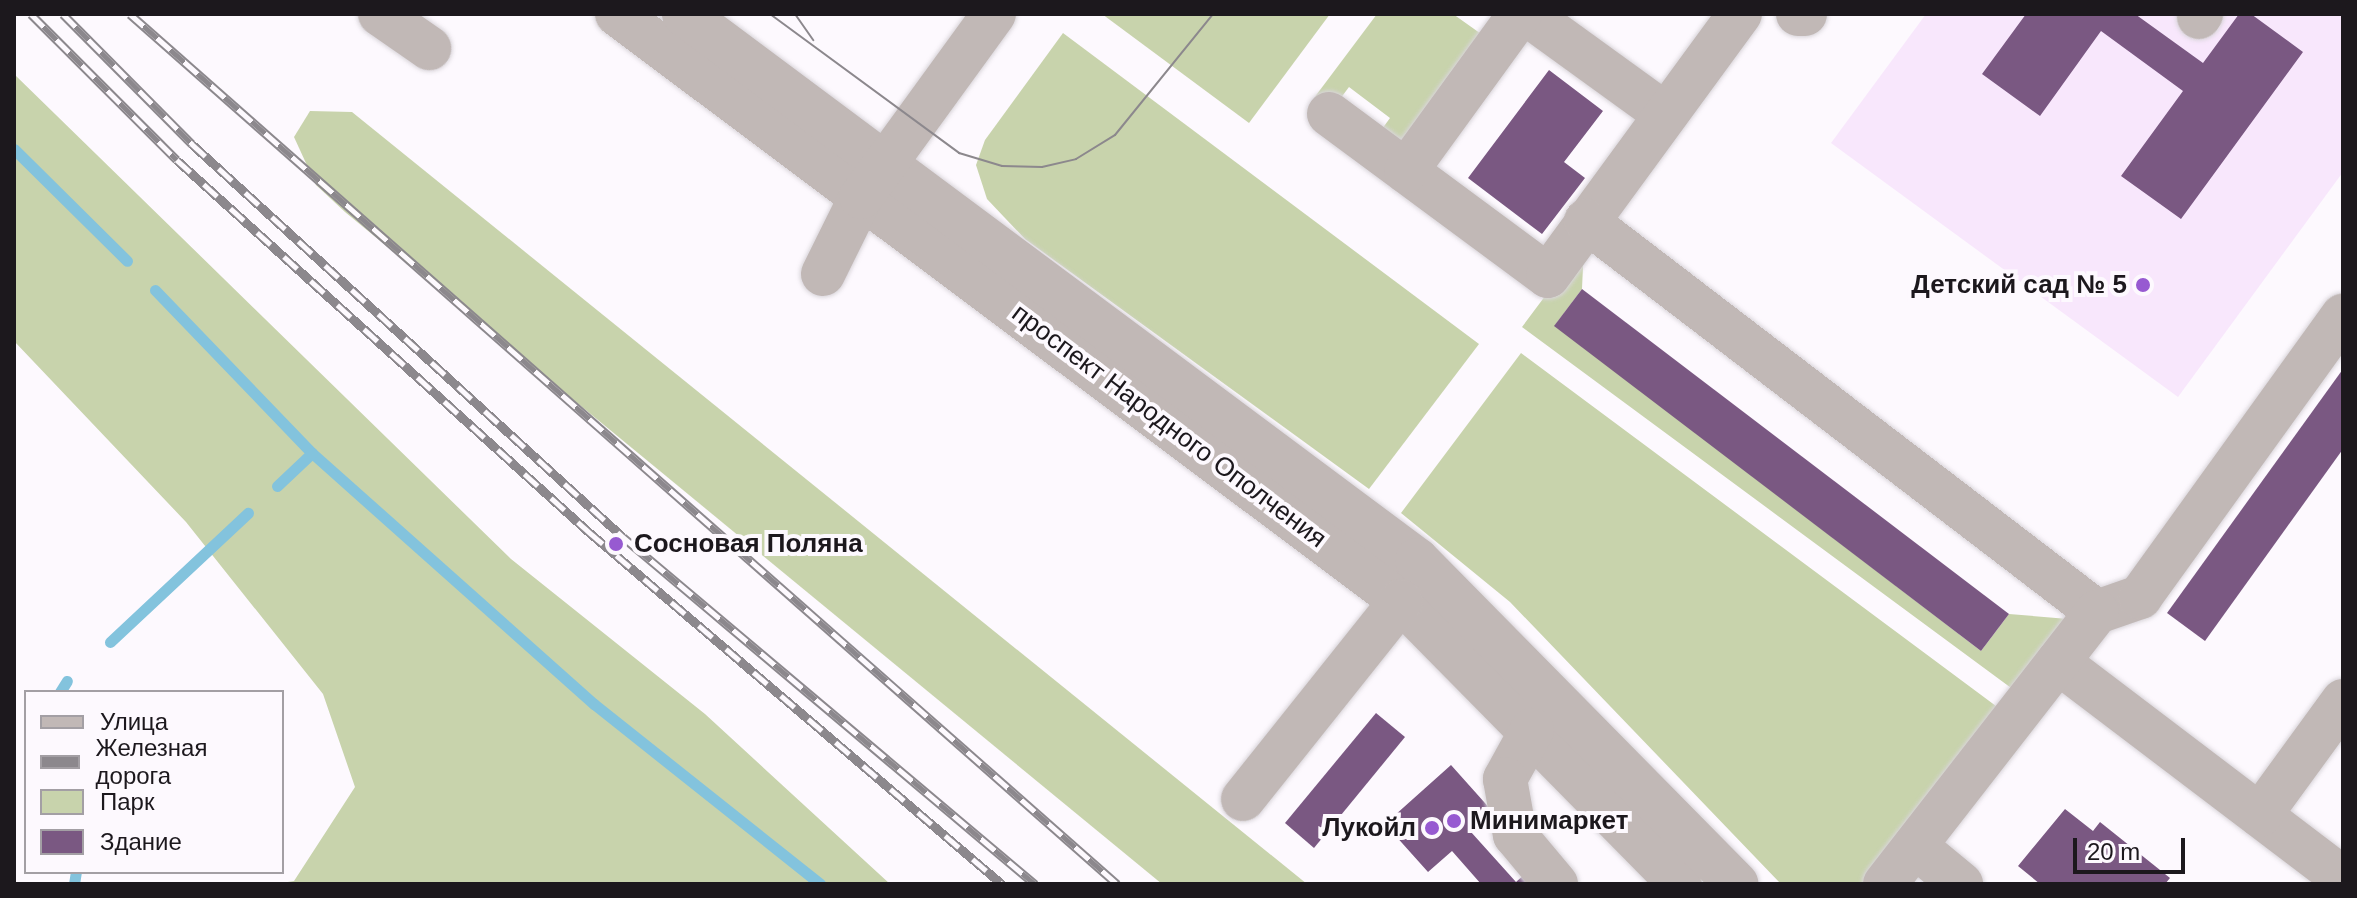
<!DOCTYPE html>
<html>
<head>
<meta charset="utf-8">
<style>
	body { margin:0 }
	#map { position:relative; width:2357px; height:898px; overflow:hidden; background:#fdf9fe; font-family:Helvetica,sans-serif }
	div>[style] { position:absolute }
	.built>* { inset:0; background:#f8e7fc }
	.green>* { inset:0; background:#c8d3ac }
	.stream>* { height:11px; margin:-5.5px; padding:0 5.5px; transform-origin:5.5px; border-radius:5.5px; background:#83c3dd }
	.building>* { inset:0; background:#7a5882 }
	.roads { filter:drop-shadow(0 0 2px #d9d5da) drop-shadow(0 0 2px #d9d5da) }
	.minor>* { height:44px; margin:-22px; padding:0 22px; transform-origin:22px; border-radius:22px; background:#c1b8b6 }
	.tram>* { height:2px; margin:-1px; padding:0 1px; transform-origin:1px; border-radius:1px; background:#8c888d }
	.rail>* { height:9px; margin-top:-4.5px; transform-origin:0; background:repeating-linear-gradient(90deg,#fdf9fe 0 18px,#8c888d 0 36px); box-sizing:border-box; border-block:2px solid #8c888d }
	.dots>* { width:22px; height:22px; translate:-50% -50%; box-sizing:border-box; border:4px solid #fdf9fe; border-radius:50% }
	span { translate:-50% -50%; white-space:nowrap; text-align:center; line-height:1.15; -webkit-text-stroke:8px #fdf9fe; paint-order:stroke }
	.poi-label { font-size:26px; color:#1c181d; font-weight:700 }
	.right { translate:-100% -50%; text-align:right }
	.left { translate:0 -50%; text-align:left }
	.street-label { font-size:26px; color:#1c181d }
	.frame { position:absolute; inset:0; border:16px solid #1c181d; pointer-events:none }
	.legend { position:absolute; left:24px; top:690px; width:260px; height:184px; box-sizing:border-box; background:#fdf9fe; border:2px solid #a39fa4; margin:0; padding:10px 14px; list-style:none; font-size:24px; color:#1c181d }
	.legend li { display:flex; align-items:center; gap:16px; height:40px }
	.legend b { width:40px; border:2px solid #a39fa4 }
	.scale { position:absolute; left:2073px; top:838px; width:112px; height:36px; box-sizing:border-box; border:4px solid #1c181d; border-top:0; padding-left:10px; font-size:24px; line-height:28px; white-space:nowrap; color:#1c181d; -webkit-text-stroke:6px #fdf9fe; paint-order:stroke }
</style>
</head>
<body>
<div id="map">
	<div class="built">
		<div style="clip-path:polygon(1926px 14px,2343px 14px,2343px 172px,2178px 397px,1831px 143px)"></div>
	</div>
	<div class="green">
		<div style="clip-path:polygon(1102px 14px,1330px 14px,1249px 123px)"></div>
		<div style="clip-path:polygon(1377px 14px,1453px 14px,1484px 36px,1405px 145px,1382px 129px,1390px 118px,1349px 87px,1331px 111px,1314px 98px)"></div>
		<div style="clip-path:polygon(1063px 33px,1479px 344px,1369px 489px,1025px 239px,987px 199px,976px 165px,985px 140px)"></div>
		<div style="clip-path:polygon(14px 74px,511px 559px,705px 714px,890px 884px,275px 884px,294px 881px,355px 787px,323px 694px,186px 522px,14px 341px)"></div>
		<div style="clip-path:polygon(310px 111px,352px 112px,1307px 884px,1162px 884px,345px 212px,316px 185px,294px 137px)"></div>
		<div style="clip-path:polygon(1584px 244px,1582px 289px,1555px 325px,1981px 651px,2009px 614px,2080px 620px,2022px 696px,1522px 327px)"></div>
		<div style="clip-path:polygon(1521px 353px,2004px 712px,1876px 884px,1781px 884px,1510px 602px,1401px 513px)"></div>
	</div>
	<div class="stream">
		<div style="left:14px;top:149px;width:159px;rotate:44.7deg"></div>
		<div style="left:155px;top:290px;width:226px;rotate:46.1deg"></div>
		<div style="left:312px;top:453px;width:378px;rotate:41.7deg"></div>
		<div style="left:594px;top:704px;width:289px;rotate:38.5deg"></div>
		<div style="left:277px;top:486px;width:48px;rotate:-43.3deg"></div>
		<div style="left:110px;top:642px;width:189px;rotate:-43.1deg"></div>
		<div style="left:60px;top:692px;width:13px;rotate:-58deg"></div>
		<div style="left:74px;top:884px;width:12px;rotate:-81deg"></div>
	</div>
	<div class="building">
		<div style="clip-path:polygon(2026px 14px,2135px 14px,2203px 63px,2239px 14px,2251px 14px,2303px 52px,2181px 219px,2121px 176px,2183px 91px,2101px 31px,2040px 116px,1982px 74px)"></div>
		<div style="clip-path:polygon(1549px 70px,1603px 111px,1564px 162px,1585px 178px,1542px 234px,1468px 178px)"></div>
		<div style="clip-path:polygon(1582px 289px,2009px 614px,1981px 651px,1554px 326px)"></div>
		<div style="clip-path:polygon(2343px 369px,2343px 449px,2205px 641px,2167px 613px)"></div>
		<div style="clip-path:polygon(1376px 713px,1405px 737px,1314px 848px,1285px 823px)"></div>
		<div style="clip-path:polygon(1451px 765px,1493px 812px,1471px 832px,1516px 882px,1535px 865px,1553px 884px,1481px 884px,1452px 851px,1428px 872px,1385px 824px)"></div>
		<div style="clip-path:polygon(2065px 809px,2093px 831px,2100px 822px,2170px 878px,2165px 884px,2040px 884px,2018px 866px)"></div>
	</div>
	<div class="roads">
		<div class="minor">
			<div style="left:380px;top:14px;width:60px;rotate:34.8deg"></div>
			<div style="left:617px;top:14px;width:979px;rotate:36.82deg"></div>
			<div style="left:1401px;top:601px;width:397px;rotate:45.4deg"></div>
			<div style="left:684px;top:14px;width:914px;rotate:36.68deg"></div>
			<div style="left:1417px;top:560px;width:455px;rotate:45.4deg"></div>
			<div style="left:1527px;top:14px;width:170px;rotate:35.9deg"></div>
			<div style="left:1798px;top:14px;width:7px"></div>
			<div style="left:2199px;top:17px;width:4px;rotate:-56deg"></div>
			<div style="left:1329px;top:114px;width:272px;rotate:36.5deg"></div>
			<div style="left:1548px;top:276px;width:325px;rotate:-53.8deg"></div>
			<div style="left:1406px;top:171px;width:194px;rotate:-54deg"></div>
			<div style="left:1586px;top:221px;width:643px;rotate:37.42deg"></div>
			<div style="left:2097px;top:612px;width:46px;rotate:-19.2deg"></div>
			<div style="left:2140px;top:597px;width:347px;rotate:-54.2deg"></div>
			<div style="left:823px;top:274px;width:86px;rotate:-63.7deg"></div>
			<div style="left:861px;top:197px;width:226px;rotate:-54deg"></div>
			<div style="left:2058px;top:662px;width:358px;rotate:37.2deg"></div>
			<div style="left:1532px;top:730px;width:56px;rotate:118.9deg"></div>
			<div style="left:1505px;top:779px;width:57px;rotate:79.9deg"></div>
			<div style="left:1515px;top:835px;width:64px;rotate:50.1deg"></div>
			<div style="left:1243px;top:799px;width:253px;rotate:-51.4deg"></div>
			<div style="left:2260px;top:815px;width:141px;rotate:-53.9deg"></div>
			<div style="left:1915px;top:846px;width:60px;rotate:39.6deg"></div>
			<div style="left:1885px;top:884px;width:345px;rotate:-52.1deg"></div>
		</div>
	</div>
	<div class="tram">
		<div style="left:770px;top:14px;width:235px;rotate:36.3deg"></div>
		<div style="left:959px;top:153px;width:45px;rotate:16.8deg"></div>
		<div style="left:1002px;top:166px;width:40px;rotate:1.4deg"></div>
		<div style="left:1042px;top:167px;width:35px;rotate:-13deg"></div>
		<div style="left:1076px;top:159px;width:46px;rotate:-31.6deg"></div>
		<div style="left:1115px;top:135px;width:156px;rotate:-51deg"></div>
		<div style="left:795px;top:14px;width:32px;rotate:55deg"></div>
	</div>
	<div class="rail">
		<div style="left:31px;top:14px;width:206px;rotate:45deg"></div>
		<div style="left:177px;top:160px;width:555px;rotate:42.08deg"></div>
		<div style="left:589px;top:532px;width:543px;rotate:40.44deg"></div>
		<div style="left:63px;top:14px;width:183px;rotate:45.2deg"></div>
		<div style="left:192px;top:144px;width:583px;rotate:42.36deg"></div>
		<div style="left:623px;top:537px;width:539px;rotate:40.11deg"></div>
		<div style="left:130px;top:14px;width:1316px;rotate:41.39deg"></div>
	</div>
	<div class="dots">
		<div style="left:2143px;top:285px;background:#975ad1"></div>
		<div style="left:616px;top:544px;background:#975ad1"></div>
		<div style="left:1454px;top:821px;background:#975ad1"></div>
		<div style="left:1432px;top:828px;background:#975ad1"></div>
	</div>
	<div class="poi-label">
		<span class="right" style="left:2127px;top:285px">Детский сад № 5</span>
		<span class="left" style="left:634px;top:544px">Сосновая Поляна</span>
		<span class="left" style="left:1470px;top:821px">Минимаркет</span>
		<span class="right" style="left:1416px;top:828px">Лукойл</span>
	</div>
	<div class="street-label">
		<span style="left:1169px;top:426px;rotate:37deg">проспект Народного Ополчения</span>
	</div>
	<div class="frame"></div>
	<ul class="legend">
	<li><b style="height:10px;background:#c1b8b6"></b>Улица</li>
	<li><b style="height:10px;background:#8c888d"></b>Железная дорога</li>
	<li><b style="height:22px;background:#c8d3ac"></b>Парк</li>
	<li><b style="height:22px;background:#7a5882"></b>Здание</li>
	</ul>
	<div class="scale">20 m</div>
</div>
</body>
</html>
